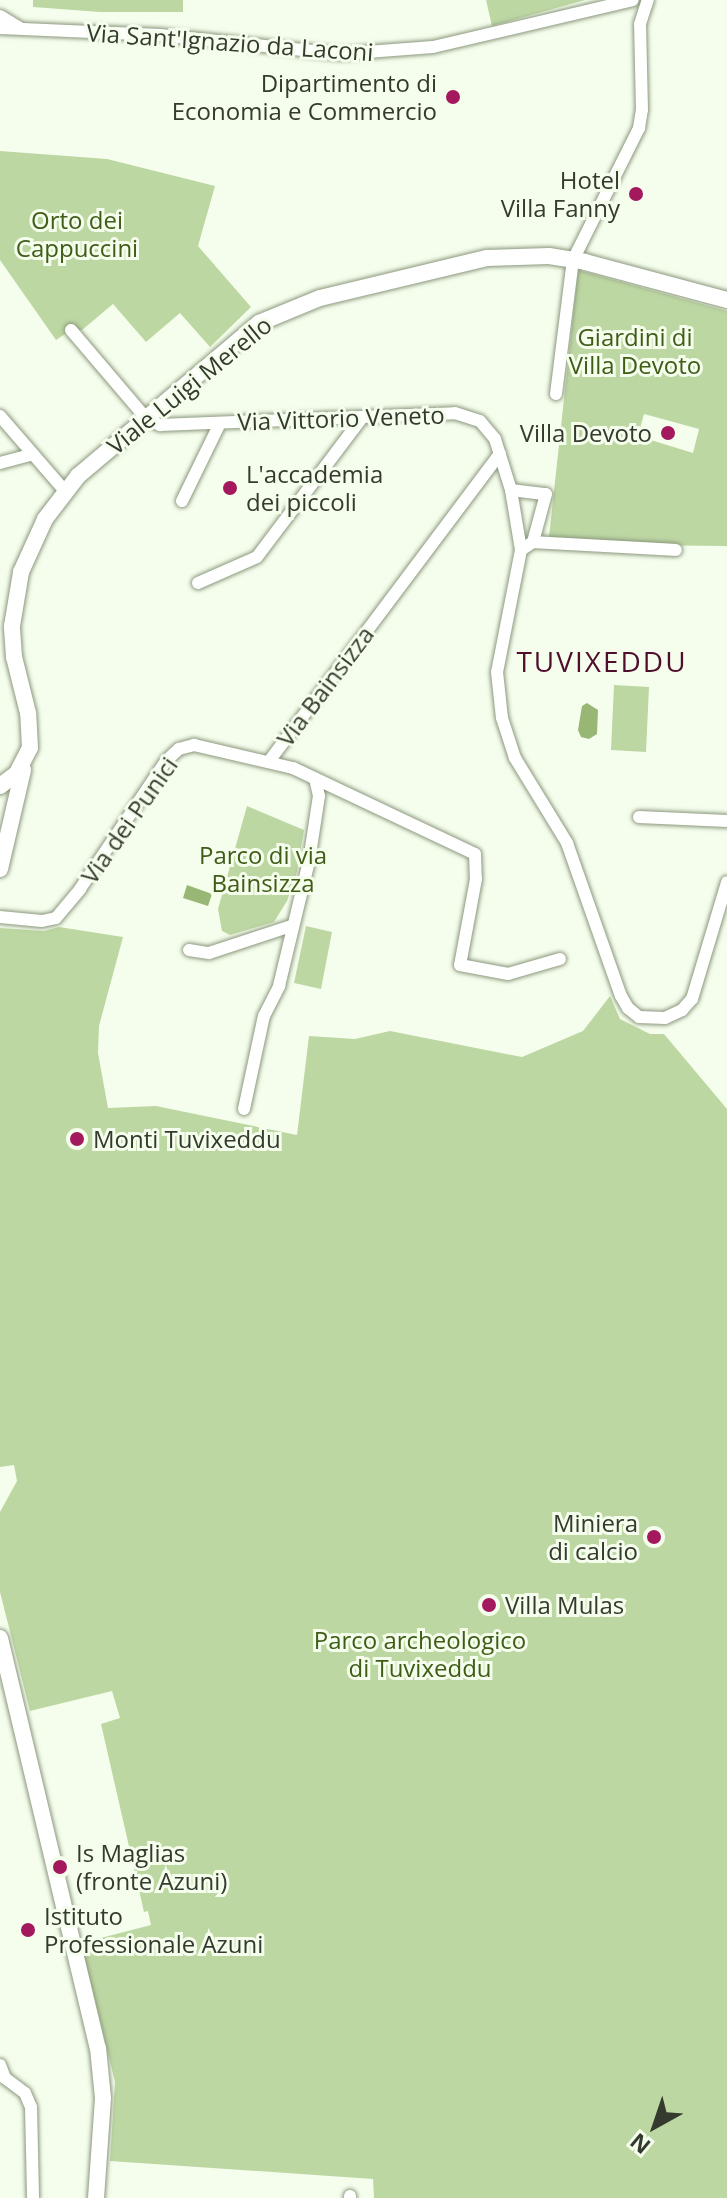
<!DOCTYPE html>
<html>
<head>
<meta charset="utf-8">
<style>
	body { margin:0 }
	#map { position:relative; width:727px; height:2198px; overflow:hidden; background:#f5feed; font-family:"Open Sans",sans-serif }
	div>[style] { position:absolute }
	.green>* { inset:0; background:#bdd7a3 }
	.water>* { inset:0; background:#98b775 }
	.roads { filter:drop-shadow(0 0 2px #8b987d) drop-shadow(0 0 2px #8b987d) }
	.minor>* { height:12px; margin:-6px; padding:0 6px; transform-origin:6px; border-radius:6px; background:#fff }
	.tertiary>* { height:16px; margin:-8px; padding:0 8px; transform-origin:8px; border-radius:8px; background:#fff }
	.dots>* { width:22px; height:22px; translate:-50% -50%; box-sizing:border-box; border:4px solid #f5feed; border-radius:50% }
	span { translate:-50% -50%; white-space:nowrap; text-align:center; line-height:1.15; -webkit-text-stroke:6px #f5feed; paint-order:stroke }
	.street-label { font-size:24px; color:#343a2e }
	.poi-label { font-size:24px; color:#343a2e }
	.right { translate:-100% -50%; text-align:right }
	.left { translate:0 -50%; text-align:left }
	.park-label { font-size:24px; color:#405d18 }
	.quarter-label { font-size:28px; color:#4f0e2c; letter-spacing:2px }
	.north { position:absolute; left:615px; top:2086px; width:80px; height:80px; -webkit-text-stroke:6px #f5feed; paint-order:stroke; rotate:220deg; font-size:22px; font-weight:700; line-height:32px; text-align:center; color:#343a2e }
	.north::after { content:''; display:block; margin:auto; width:28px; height:36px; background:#343a2e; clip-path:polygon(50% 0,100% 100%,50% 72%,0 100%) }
</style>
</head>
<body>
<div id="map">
	<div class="green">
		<div style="clip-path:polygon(33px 0,183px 0,183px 12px,100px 12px,33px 7px)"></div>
		<div style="clip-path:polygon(486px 0,585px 0,492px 26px)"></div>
		<div style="clip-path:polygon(0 151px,107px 159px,215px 186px,198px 246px,251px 307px,210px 347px,180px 313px,146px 342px,113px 304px,82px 330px,71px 330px,56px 340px,0 260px)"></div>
		<div style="clip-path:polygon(evenodd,578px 270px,727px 311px,727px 546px,623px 545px,549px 537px,578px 270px,644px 414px,699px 429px,693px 453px,638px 436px,644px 414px)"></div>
		<div style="clip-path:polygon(614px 685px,649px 687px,646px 752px,611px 750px)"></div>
		<div style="clip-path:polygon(247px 806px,304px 830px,297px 872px,287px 901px,274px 922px,230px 935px,222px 931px,218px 909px)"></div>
		<div style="clip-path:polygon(306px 926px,332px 932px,321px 989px,294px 983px)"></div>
		<div style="clip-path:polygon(59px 927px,123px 937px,99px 1026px,98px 1053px,108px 1108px,156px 1106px,297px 1135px,309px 1036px,355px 1039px,390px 1031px,522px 1057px,583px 1031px,610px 996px,620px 1019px,650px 1034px,664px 1034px,727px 1109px,727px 2198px,374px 2198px,373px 2179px,110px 2161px,115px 2082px,82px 1947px,93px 1944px,93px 1940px,151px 1925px,148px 1911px,144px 1912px,101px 1724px,120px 1718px,112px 1691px,30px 1711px,0 1592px,0 1512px,17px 1481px,14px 1465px,0 1467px,0 928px,44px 931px)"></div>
	</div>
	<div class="water">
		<div style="clip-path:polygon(587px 703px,598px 710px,597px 734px,589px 739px,581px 737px,578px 730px,582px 706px)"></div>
		<div style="clip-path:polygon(187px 885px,212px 894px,208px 906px,183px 898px)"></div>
	</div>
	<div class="roads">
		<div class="minor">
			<div style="left:0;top:16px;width:23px;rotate:31deg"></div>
			<div style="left:0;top:28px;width:160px;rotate:2.5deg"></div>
			<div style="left:160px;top:35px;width:182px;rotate:6deg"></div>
			<div style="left:341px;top:54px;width:92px;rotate:-4.4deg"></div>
			<div style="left:433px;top:47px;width:205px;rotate:-13.2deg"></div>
			<div style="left:71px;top:330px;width:116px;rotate:49.6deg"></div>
			<div style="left:146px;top:418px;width:16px;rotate:27deg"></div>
			<div style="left:160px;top:425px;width:295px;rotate:-2.3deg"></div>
			<div style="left:455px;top:413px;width:26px;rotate:18deg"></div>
			<div style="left:480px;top:421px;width:23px;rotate:50deg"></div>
			<div style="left:495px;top:439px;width:53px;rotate:72.6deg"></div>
			<div style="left:511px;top:490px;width:61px;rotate:80.5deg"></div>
			<div style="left:521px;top:550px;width:124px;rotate:101.1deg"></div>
			<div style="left:497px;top:672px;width:46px;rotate:83.8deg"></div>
			<div style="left:502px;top:718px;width:42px;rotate:72deg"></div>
			<div style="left:515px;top:758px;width:100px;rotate:58.5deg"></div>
			<div style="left:567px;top:843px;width:162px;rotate:70.6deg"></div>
			<div style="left:621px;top:996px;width:14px;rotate:60deg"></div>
			<div style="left:628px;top:1008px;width:14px;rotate:39deg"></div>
			<div style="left:639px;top:1017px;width:26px;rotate:2deg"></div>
			<div style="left:665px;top:1018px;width:19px;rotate:-25deg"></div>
			<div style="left:682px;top:1010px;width:15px;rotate:-48deg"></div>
			<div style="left:692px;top:999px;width:122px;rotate:-73.3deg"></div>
			<div style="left:556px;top:394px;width:135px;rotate:-82.8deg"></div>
			<div style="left:573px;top:260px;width:148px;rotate:-63.4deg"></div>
			<div style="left:639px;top:128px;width:18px;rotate:-81deg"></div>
			<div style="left:642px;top:110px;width:86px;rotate:-91.3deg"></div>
			<div style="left:640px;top:24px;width:25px;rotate:-72deg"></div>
			<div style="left:0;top:416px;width:99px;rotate:49.1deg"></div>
			<div style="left:0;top:463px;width:34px;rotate:-15deg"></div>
			<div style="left:511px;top:490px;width:35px;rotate:7deg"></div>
			<div style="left:546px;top:494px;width:50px;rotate:105.2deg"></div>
			<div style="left:182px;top:501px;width:87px;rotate:-64deg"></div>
			<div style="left:521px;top:550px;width:14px;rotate:-34deg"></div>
			<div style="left:533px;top:542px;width:143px;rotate:3.2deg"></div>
			<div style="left:198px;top:583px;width:64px;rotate:-23.8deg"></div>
			<div style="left:257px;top:557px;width:173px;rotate:-53deg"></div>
			<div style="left:270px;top:760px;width:383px;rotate:-53.1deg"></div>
			<div style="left:639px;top:817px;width:88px;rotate:2.6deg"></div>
			<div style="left:0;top:917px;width:42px;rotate:5.4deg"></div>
			<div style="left:42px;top:921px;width:14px;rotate:-12deg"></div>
			<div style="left:56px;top:918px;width:38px;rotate:-50deg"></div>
			<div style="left:80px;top:889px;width:154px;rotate:-56.1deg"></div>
			<div style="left:166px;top:761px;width:18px;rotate:-43deg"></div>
			<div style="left:179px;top:749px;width:16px;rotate:-15deg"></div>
			<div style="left:194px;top:745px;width:102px;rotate:13.1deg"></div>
			<div style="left:293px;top:768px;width:201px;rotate:25.3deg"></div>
			<div style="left:475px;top:854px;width:25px;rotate:88deg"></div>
			<div style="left:476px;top:879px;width:87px;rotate:100.5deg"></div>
			<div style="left:460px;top:965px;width:49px;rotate:10.6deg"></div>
			<div style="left:508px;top:974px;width:54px;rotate:-16.1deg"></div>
			<div style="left:189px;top:950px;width:20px;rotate:9deg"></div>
			<div style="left:209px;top:953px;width:86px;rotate:-18.2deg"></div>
			<div style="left:244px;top:1109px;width:95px;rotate:-77.9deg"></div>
			<div style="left:264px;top:1016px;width:34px;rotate:-63deg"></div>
			<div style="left:279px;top:986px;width:129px;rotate:-76.5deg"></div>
			<div style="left:309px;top:861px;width:66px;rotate:-81.3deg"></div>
			<div style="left:319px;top:796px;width:18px;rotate:-103deg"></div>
			<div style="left:0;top:2065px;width:14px;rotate:69deg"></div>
			<div style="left:5px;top:2078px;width:25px;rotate:37deg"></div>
			<div style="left:25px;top:2093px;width:15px;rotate:67deg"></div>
			<div style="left:31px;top:2107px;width:91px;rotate:88.7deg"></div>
			<div style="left:350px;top:2198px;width:2px;rotate:-90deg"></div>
		</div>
		<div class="tertiary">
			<div style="left:0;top:786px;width:21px;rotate:-37deg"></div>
			<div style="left:17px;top:773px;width:28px;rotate:-63deg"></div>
			<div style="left:30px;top:748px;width:35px;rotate:-93deg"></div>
			<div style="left:28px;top:713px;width:58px;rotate:-104deg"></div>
			<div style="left:14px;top:657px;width:31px;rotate:-94deg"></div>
			<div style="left:12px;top:626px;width:55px;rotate:-80.5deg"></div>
			<div style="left:21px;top:572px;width:58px;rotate:-65.6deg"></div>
			<div style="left:45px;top:519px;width:54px;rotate:-52.5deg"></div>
			<div style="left:78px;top:476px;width:237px;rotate:-40.2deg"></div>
			<div style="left:259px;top:323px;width:66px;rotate:-22.3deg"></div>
			<div style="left:320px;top:298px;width:172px;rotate:-13.5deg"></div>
			<div style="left:487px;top:258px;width:62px;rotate:-1.8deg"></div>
			<div style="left:549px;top:256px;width:36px;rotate:9deg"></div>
			<div style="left:585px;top:262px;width:147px;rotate:15deg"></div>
			<div style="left:0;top:869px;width:102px;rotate:-76.9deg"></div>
			<div style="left:0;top:1638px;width:422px;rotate:76.6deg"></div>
			<div style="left:98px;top:2048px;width:50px;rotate:84.3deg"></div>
			<div style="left:103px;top:2098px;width:100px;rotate:94deg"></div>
		</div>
	</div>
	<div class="dots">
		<div style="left:453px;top:97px;background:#a4185e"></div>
		<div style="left:636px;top:194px;background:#a4185e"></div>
		<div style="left:668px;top:433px;background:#a4185e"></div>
		<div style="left:230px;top:488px;background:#a4185e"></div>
		<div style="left:77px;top:1139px;background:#a4185e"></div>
		<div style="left:654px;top:1537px;background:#a4185e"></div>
		<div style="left:489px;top:1605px;background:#a4185e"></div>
		<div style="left:60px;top:1867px;background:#a4185e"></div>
		<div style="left:28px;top:1930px;background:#a4185e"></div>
	</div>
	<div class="street-label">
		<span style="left:230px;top:42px;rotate:4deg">Via Sant'Ignazio da Laconi</span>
		<span style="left:189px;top:385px;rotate:-39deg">Viale Luigi Merello</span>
		<span style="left:341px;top:418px;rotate:-2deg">Via Vittorio Veneto</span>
		<span style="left:325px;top:686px;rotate:-53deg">Via Bainsizza</span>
		<span style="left:129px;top:820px;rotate:-55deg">Via dei Punici</span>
	</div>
	<div class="poi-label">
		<span class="right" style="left:437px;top:97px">Dipartimento di<br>Economia e Commercio</span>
		<span class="right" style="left:620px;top:194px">Hotel<br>Villa Fanny</span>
		<span class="right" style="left:652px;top:433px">Villa Devoto</span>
		<span class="left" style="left:246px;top:488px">L'accademia<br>dei piccoli</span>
		<span class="left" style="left:93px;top:1139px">Monti Tuvixeddu</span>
		<span class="right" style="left:638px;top:1537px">Miniera<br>di calcio</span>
		<span class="left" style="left:505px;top:1605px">Villa Mulas</span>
		<span class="left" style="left:76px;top:1867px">Is Maglias<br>(fronte Azuni)</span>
		<span class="left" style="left:44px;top:1930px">Istituto<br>Professionale Azuni</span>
	</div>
	<div class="park-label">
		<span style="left:77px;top:234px">Orto dei<br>Cappuccini</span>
		<span style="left:635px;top:351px">Giardini di<br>Villa Devoto</span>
		<span style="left:263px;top:869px">Parco di via<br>Bainsizza</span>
		<span style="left:420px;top:1654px">Parco archeologico<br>di Tuvixeddu</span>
	</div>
	<div class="quarter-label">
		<span style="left:602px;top:661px">TUVIXEDDU</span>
	</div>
	<div class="north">N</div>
</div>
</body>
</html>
